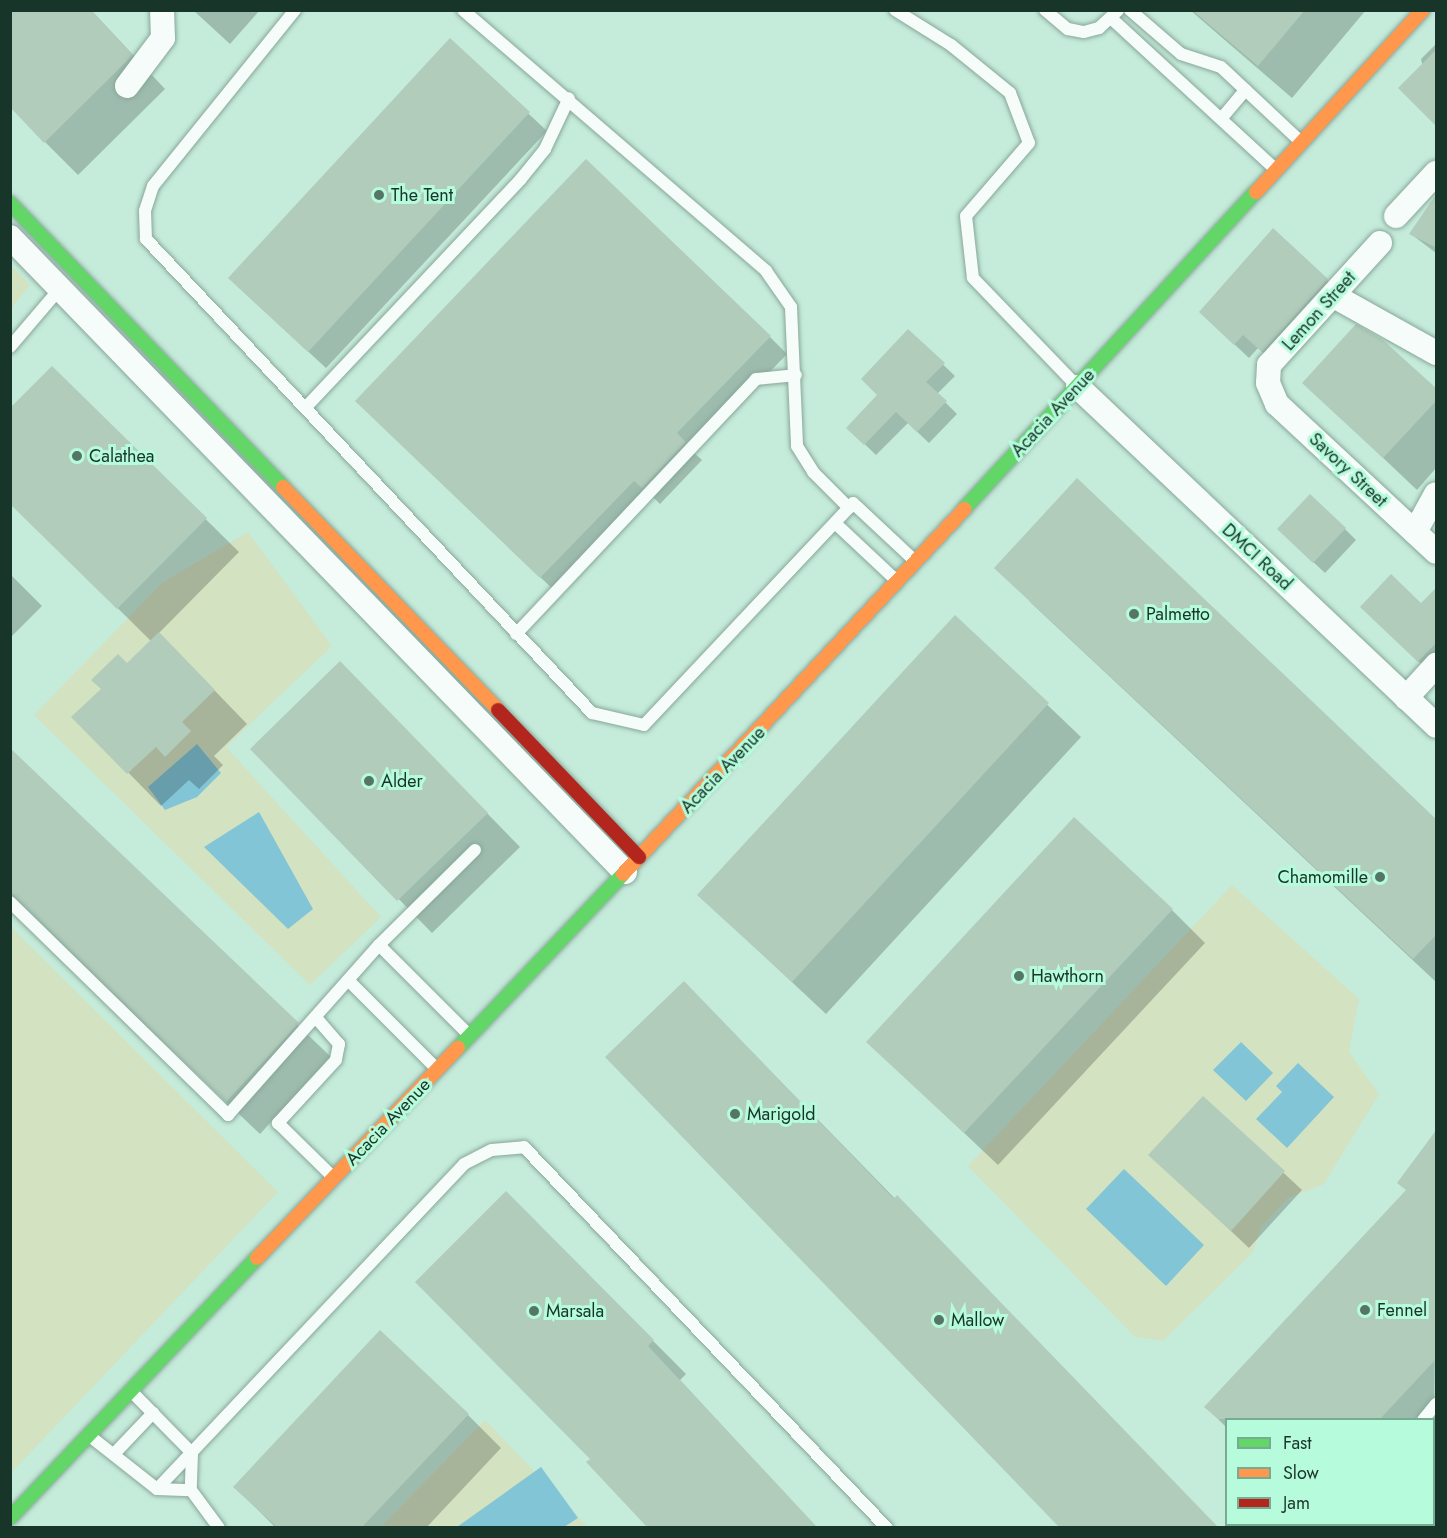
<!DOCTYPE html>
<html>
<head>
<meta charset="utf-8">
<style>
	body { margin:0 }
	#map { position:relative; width:1447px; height:1538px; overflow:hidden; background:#c5ebda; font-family:Jost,sans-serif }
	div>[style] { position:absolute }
	.green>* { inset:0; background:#d3e2c1 }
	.water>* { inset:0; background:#82c5d6 }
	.shadow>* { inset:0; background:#0003 }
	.building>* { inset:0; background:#b1ccba }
	.roads { filter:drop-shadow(0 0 2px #88a79a) drop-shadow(0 0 2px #88a79a) }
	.lane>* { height:12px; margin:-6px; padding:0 6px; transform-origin:6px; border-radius:6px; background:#f6fcf9 }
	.street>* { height:24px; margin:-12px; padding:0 12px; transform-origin:12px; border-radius:12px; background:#f6fcf9 }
	.fast>* { height:14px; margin:-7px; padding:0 7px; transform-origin:7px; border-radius:7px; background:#63d668 }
	.slow>* { height:14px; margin:-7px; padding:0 7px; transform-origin:7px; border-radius:7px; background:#ff974d }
	.jam>* { height:14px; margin:-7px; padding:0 7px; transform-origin:7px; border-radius:7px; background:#b3261e }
	.dots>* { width:16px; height:16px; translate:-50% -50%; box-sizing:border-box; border:3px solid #b5fbdc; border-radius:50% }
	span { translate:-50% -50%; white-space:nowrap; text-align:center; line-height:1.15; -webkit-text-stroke:6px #b5fbdc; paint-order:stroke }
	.poi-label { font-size:18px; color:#183529 }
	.left { translate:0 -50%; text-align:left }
	.right { translate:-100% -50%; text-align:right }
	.street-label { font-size:18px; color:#183529 }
	.frame { position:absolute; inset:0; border:12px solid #183529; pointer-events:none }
	.legend { position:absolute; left:1225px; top:1418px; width:210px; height:108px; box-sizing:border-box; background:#b5fbdc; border:2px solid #76ac94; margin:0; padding:8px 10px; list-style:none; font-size:18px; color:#183529 }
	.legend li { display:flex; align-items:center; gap:12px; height:30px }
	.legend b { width:30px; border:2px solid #76ac94 }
</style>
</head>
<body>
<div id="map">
	<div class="green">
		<div style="clip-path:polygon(11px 265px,30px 285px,11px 309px)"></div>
		<div style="clip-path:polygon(248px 532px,332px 646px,226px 747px,381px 917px,310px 985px,34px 715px,163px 582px)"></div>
		<div style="clip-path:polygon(1232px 885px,1359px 999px,1349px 1052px,1379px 1094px,1324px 1184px,1288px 1198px,1261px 1227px,1253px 1252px,1163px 1341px,1135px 1337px,968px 1166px)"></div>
		<div style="clip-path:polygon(10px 926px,278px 1192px,11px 1473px,10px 1473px)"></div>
		<div style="clip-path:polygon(485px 1420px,588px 1527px,380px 1528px)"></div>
	</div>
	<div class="water">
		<div style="clip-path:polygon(197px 744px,221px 773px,197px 797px,165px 810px,148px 787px)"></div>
		<div style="clip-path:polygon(259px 812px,313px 909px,288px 929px,204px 847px)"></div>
		<div style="clip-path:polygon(1241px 1042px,1273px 1073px,1246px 1101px,1213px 1070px)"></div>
		<div style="clip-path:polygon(1298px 1063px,1334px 1097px,1287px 1148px,1256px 1119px,1282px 1092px,1276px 1086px)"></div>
		<div style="clip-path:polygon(1124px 1169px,1204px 1245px,1166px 1286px,1086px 1209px)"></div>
		<div style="clip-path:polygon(541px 1467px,578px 1518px,564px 1527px,457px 1527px)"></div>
	</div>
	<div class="shadow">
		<div style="clip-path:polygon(91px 10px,165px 89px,78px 175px,45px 142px)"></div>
		<div style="clip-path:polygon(193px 10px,260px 10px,230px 44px)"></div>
		<div style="clip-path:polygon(1190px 10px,1366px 10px,1292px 98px)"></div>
		<div style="clip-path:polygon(450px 40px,547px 131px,326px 368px,247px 295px)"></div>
		<div style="clip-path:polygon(1436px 44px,1436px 125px,1421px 59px)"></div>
		<div style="clip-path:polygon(1436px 196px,1436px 253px,1411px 234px)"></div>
		<div style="clip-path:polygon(1327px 280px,1341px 294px,1277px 365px,1258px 348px,1249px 358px,1215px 326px)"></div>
		<div style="clip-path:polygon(908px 331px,955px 376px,937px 394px,957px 414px,929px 443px,908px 423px,876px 455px,848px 428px,879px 395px)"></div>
		<div style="clip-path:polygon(770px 337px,787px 354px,693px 452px,702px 460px,660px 504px,653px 497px,559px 595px,374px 418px)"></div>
		<div style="clip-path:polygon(52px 368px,239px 552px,159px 633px,247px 724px,214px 756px,223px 765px,199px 789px,189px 780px,161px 806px,74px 717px,152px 642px,10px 502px)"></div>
		<div style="clip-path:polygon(1304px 383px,1436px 391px,1436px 468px,1417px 490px)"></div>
		<div style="clip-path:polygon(1345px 529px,1356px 540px,1325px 573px,1290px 540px)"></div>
		<div style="clip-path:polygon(10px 574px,42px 606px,10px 638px)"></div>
		<div style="clip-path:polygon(1436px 592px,1436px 678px,1379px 624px,1421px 605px)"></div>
		<div style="clip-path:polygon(1029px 601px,1436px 821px,1436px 982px)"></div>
		<div style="clip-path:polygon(955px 617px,1081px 737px,826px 1014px,699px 895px)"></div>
		<div style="clip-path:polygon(373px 696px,520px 847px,432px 933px,252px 749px)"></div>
		<div style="clip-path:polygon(10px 750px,331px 1057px,260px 1134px,10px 896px)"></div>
		<div style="clip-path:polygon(1172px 910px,1205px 943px,998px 1165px,868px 1042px)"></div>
		<div style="clip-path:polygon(717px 1016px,1216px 1528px,1061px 1528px,607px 1057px)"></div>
		<div style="clip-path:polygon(1203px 1098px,1302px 1190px,1249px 1248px,1150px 1155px)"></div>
		<div style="clip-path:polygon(506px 1193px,686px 1374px,680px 1380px,817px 1528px,649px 1528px,588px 1462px,592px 1459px)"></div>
		<div style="clip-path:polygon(1436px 1264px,1434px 1430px,1434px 1420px,1226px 1420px,1226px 1427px,1206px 1407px)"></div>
		<div style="clip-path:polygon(468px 1415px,501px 1448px,426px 1528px,276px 1528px,235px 1487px)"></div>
		<div style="clip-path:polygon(1330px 1524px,1346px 1524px,1344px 1528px)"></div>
	</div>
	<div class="building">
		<div style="clip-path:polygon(10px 10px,91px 10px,133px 55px,44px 143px,10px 107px)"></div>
		<div style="clip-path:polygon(1192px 10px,1305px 10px,1258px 66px)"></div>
		<div style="clip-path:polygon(450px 38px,530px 112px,308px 352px,228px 278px)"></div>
		<div style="clip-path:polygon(1437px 49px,1437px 127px,1398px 88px)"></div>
		<div style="clip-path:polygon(586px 159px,771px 336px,677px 433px,686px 442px,642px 488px,634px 481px,540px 578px,355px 401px)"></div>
		<div style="clip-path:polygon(1437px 193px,1437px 248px,1409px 234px)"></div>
		<div style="clip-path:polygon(1273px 228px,1328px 279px,1262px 352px,1243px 335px,1234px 345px,1199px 312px)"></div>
		<div style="clip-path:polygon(1356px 324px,1383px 340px,1437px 389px,1437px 400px,1383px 458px,1302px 383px)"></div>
		<div style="clip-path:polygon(908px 329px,945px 363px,926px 382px,947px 401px,917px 432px,896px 412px,864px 445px,846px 428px,877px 395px,861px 379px)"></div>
		<div style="clip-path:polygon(52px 366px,207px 518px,117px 609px,10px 504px,10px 408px)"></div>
		<div style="clip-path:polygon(1077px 478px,1437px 820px,1437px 934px,1413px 959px,994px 568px)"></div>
		<div style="clip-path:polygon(1310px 494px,1346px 528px,1313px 563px,1277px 529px)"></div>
		<div style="clip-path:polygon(1391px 574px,1421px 603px,1437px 587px,1437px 642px,1418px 662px,1360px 607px)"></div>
		<div style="clip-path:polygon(955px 615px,1049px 703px,792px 982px,697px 895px)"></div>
		<div style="clip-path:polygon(159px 632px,215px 690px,182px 722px,191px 731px,165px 757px,156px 747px,127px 774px,71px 717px,101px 689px,91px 680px,118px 654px,127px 663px)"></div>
		<div style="clip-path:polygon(340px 661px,488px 813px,397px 901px,250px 749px)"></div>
		<div style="clip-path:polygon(10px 748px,299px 1023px,226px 1102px,10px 894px)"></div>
		<div style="clip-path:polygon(1074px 817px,1173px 909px,964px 1133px,866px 1042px)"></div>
		<div style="clip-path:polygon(684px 981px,894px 1199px,897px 1195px,1218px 1527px,1059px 1527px,605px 1057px)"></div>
		<div style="clip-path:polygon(1203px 1096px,1285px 1171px,1231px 1231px,1148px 1155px)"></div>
		<div style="clip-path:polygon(1437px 1129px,1437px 1358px,1380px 1419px,1218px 1419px,1204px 1407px,1406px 1190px,1397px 1183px)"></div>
		<div style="clip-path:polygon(506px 1191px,654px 1340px,648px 1346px,817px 1527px,647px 1527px,586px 1462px,590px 1459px,415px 1282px)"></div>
		<div style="clip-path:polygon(380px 1330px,469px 1414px,362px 1527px,277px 1527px,233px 1487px)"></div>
	</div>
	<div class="roads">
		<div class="lane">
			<div style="left:295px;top:10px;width:226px;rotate:128.9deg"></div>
			<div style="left:153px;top:186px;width:26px;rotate:108deg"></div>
			<div style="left:145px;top:211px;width:28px;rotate:88deg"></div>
			<div style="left:146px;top:239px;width:651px;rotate:46.74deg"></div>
			<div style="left:592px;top:713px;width:53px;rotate:13deg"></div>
			<div style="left:644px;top:725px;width:305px;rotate:-46.7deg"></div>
			<div style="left:853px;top:503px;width:83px;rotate:43.1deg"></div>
			<div style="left:463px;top:10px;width:400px;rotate:40.7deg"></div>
			<div style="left:766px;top:271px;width:44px;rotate:55.2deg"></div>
			<div style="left:791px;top:307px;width:139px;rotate:87.5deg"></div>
			<div style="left:797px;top:446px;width:31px;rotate:58deg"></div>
			<div style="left:813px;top:472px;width:51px;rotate:45deg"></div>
			<div style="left:895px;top:10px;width:66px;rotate:32deg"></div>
			<div style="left:951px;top:45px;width:76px;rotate:39.1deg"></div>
			<div style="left:1010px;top:93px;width:53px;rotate:69.2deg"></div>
			<div style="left:1029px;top:143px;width:96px;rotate:130.8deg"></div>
			<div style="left:966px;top:216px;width:62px;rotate:83.6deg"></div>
			<div style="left:973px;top:278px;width:147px;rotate:46.1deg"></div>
			<div style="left:1045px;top:10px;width:30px;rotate:40deg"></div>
			<div style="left:1068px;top:29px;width:16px;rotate:11deg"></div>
			<div style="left:1084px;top:32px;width:16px;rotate:-15deg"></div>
			<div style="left:1099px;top:28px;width:26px;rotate:-43deg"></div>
			<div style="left:1130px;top:10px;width:67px;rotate:40.8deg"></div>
			<div style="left:1181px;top:54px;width:42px;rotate:18deg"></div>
			<div style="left:1221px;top:67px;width:108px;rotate:43.1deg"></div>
			<div style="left:1112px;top:19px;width:222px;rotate:42.6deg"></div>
			<div style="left:1221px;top:119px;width:38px;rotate:-50deg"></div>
			<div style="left:10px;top:347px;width:79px;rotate:-49.6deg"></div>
			<div style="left:307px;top:406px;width:311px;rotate:-46.7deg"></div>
			<div style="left:520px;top:180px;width:40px;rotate:-51deg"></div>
			<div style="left:545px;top:149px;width:56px;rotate:-64.8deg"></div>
			<div style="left:835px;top:523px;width:83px;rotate:43.1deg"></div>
			<div style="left:516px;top:634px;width:350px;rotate:-46.7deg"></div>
			<div style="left:756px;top:379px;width:40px;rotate:-5.7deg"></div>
			<div style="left:10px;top:902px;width:305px;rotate:44.3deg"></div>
			<div style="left:228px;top:1115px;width:227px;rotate:-48.4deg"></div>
			<div style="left:379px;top:945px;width:135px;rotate:-44.7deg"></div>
			<div style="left:379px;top:945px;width:127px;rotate:45deg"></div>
			<div style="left:348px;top:980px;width:124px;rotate:45deg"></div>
			<div style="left:318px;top:1020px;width:32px;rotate:49deg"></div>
			<div style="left:339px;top:1044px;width:16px;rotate:101deg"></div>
			<div style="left:336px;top:1060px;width:86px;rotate:132.6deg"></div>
			<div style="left:278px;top:1123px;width:76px;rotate:44.5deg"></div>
			<div style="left:132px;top:1392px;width:86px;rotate:45.5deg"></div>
			<div style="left:192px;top:1453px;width:37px;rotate:92deg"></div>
			<div style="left:191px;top:1490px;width:47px;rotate:53.6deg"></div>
			<div style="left:1423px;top:1420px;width:21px;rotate:-51deg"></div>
			<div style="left:91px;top:1437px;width:84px;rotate:38.2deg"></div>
			<div style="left:157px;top:1489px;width:34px;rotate:2deg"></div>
			<div style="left:114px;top:1454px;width:57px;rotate:-46.4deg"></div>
			<div style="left:1434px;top:1481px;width:4px;rotate:56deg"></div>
			<div style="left:157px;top:1489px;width:447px;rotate:-46.6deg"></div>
			<div style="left:464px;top:1164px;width:31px;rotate:-27deg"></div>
			<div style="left:492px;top:1150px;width:32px;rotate:-5deg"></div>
			<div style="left:524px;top:1147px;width:526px;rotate:46.39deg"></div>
			<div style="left:1416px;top:1524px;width:5px;rotate:53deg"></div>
			<div style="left:1325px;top:1528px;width:5px;rotate:-53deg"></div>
		</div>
		<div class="street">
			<div style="left:127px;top:86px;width:60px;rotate:-53.1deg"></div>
			<div style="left:163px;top:38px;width:28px;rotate:-92deg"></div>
			<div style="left:1396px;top:216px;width:59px;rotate:-47.1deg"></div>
			<div style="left:10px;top:237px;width:884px;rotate:45.92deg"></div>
			<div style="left:1380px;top:243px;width:165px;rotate:132.3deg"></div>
			<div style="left:1269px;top:365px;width:18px;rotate:93deg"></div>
			<div style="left:1268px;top:383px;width:23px;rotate:67deg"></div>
			<div style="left:1277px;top:404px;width:217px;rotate:42.9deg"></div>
			<div style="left:1334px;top:296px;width:117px;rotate:29.2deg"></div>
			<div style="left:1078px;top:387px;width:493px;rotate:43.4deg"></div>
			<div style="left:1415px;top:532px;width:43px;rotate:-61.1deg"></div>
			<div style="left:1406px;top:698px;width:45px;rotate:-47.7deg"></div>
		</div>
		<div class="fast">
			<div style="left:10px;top:203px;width:394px;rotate:46.1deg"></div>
			<div style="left:964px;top:509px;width:431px;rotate:-47.4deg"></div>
			<div style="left:458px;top:1048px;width:240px;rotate:-46.5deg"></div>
			<div style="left:10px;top:1518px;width:359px;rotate:-46.5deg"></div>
		</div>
		<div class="slow">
			<div style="left:1256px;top:192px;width:247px;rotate:-47.5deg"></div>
			<div style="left:283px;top:487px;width:310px;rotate:46deg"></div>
			<div style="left:623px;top:874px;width:500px;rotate:-46.9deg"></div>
			<div style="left:257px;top:1258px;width:291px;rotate:-46.3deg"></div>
		</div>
		<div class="jam">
			<div style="left:498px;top:710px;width:204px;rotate:46.2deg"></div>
		</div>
	</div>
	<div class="dots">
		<div style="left:379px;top:195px;background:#557567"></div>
		<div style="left:77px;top:456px;background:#557567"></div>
		<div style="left:1134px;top:614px;background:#557567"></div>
		<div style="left:369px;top:781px;background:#557567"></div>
		<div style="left:1380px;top:877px;background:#557567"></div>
		<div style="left:1019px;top:976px;background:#557567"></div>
		<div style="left:735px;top:1114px;background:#557567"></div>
		<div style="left:1365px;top:1310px;background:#557567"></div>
		<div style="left:534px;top:1311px;background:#557567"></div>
		<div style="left:939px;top:1320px;background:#557567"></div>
	</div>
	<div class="poi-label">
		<span class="left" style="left:391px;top:195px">The Tent</span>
		<span class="left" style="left:89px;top:456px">Calathea</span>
		<span class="left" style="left:1146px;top:614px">Palmetto</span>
		<span class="left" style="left:381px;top:781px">Alder</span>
		<span class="right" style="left:1368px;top:877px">Chamomille</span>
		<span class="left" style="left:1031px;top:976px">Hawthorn</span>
		<span class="left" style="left:747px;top:1114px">Marigold</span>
		<span class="left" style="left:1377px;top:1310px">Fennel</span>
		<span class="left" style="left:546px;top:1311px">Marsala</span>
		<span class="left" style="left:951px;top:1320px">Mallow</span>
	</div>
	<div class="street-label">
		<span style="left:1319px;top:311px;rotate:-48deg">Lemon Street</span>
		<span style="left:1053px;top:413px;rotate:-47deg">Acacia Avenue</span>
		<span style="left:1348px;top:470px;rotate:43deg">Savory Street</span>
		<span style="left:1257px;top:557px;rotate:43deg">DMCI Road</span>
		<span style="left:723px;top:770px;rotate:-46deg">Acacia Avenue</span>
		<span style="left:388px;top:1122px;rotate:-46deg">Acacia Avenue</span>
	</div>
	<div class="frame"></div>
	<ul class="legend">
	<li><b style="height:8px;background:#63d668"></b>Fast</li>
	<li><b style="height:8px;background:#ff974d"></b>Slow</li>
	<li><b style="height:8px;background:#b3261e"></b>Jam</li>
	</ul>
</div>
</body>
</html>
